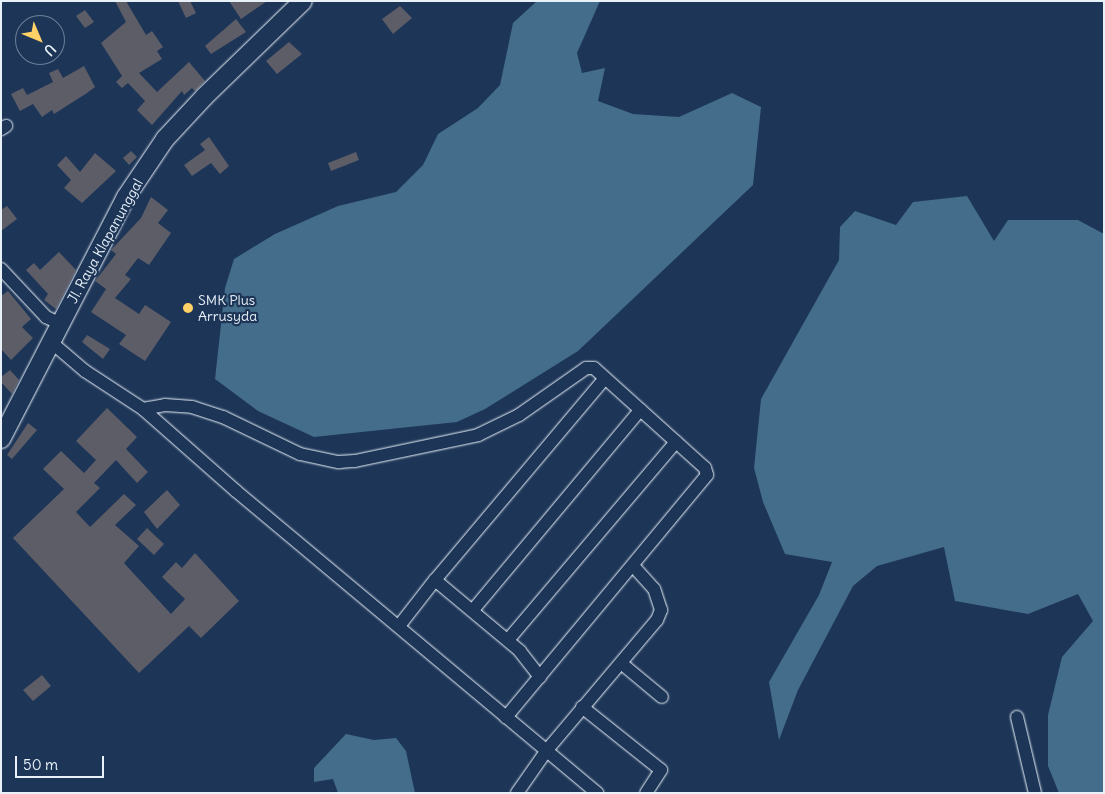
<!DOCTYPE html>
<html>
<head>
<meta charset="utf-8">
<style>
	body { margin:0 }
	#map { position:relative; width:1105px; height:794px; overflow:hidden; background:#1d3557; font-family:Delius,sans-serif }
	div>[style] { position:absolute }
	.water>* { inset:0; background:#436d8a }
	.building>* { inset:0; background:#5d5d68 }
	.roads { filter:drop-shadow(0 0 1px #e8f1f8) drop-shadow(0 0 1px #e8f1f8) }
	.street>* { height:12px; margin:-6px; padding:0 6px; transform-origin:6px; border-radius:6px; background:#1d3557 }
	.secondary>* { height:18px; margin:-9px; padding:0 9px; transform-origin:9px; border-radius:9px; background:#1d3557 }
	.dots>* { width:14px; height:14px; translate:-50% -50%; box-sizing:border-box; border:2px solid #1d3557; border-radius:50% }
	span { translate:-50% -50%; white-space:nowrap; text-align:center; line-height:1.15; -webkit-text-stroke:4.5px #1d3557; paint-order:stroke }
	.street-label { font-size:14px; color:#e8f1f8 }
	.poi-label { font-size:14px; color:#e8f1f8 }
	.left { translate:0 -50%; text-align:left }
	.frame { position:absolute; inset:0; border:2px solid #e8f1f8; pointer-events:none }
	.north { position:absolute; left:15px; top:15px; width:50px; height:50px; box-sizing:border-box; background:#1d3557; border:1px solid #6e8097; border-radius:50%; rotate:135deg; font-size:14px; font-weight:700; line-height:20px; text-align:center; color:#e8f1f8 }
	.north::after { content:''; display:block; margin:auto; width:18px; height:22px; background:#ffd166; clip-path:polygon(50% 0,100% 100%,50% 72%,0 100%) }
	.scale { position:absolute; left:15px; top:756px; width:89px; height:22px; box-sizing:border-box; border:2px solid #e8f1f8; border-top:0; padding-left:6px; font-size:15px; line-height:18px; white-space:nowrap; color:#e8f1f8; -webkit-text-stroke:4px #1d3557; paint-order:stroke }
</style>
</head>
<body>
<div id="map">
	<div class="water">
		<div style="clip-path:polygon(537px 1px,600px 1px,577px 53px,582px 73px,605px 68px,598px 101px,633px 114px,679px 117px,732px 93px,761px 107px,753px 185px,578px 351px,485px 409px,457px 422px,314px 437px,258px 411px,215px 379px,225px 288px,234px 259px,275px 234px,338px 206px,396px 192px,423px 165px,438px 134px,478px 108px,500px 85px,513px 23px)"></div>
		<div style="clip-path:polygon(967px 196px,994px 241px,1008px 220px,1078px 220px,1104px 234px,1104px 793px,1059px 793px,1048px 766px,1048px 715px,1062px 657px,1093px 621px,1078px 594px,1028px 614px,955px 601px,944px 547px,877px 566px,853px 586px,798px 690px,779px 740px,769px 682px,819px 595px,832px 562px,785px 554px,763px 502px,754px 468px,761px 399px,839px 260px,840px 227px,855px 211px,896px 225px,913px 202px)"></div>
		<div style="clip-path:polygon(346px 734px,374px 740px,396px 738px,406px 751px,415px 793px,338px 793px,333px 779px,314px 782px,314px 768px)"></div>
	</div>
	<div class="building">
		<div style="clip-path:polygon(115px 1px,126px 1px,146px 35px,152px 31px,163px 47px,157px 51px,162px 59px,139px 73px,157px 92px,189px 62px,205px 81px,195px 91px,192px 88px,184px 95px,182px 91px,152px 125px,137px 110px,145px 101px,128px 83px,122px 88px,116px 82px,122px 76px,101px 43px,126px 22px)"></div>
		<div style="clip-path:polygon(178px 1px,190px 1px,196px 13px,186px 18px)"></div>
		<div style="clip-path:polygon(229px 1px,267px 1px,241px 19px)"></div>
		<div style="clip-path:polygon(400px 6px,412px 18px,393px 34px,382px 19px)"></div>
		<div style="clip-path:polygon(85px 10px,94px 22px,85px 28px,76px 16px)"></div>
		<div style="clip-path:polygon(236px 19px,246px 32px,211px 54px,205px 46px)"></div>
		<div style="clip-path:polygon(289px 42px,302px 54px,277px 74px,266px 61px)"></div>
		<div style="clip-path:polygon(84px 66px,95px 87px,87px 93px,54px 114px,52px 110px,42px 117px,33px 104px,20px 111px,11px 94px,23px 88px,27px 95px,53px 82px,49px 73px,58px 69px,63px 78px)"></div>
		<div style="clip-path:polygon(209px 137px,229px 166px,220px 174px,211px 163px,192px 176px,184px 165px,205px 150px,200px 144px)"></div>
		<div style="clip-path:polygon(131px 151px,137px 157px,129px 165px,123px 158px)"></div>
		<div style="clip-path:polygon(356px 152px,359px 160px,331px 171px,328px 163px)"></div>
		<div style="clip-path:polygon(95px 153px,116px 171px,82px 203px,64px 188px,71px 180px,57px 165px,66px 156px,80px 172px)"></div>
		<div style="clip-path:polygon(151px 197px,168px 210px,158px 223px,171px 233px,149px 265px,138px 258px,125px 275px,131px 279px,115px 298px,139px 314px,145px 305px,171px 322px,145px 361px,119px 344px,126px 335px,91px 312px,106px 289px,95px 281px,116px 254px,111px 250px,141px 218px)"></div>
		<div style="clip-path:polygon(7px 206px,17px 219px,1px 231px,1px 210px)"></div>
		<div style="clip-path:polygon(59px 252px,76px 270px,56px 309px,44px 300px,48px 294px,26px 270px,34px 263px,40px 270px)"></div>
		<div style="clip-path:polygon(8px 291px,31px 319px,22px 327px,33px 338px,11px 360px,1px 349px,1px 296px)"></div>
		<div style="clip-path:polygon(87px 335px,110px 349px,103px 359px,82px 342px)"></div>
		<div style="clip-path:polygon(10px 370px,19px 380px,12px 394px,1px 382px,1px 377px)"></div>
		<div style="clip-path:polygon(107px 408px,137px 437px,126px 449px,148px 472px,137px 483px,116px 460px,94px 483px,100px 488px,76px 512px,90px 527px,124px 494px,136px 505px,115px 525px,139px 546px,124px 563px,171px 614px,185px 599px,162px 577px,176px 562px,182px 568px,195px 553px,239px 601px,201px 638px,189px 626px,139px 673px,13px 538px,64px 489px,43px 469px,61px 451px,84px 473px,96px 460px,76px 441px)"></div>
		<div style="clip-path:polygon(28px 423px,37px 430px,12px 459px,7px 455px)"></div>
		<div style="clip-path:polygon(167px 490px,180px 505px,157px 529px,144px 512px)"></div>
		<div style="clip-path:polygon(147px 528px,164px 544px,154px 555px,137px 539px)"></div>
		<div style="clip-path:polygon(42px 675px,51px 686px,33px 701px,23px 690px)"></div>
	</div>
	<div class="roads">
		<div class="street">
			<div style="left:1px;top:129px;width:6px;rotate:-31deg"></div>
			<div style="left:1px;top:269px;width:66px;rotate:46.8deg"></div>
			<div style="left:46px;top:317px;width:17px;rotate:25deg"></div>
			<div style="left:51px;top:342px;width:45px;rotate:40.5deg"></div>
			<div style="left:85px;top:371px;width:69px;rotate:33.2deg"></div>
			<div style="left:143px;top:409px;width:124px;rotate:41.4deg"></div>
			<div style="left:236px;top:491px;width:471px;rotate:39.9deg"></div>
			<div style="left:143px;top:409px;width:22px;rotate:-10deg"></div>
			<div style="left:165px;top:405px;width:27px;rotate:4deg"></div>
			<div style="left:192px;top:407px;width:33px;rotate:18deg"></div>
			<div style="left:223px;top:417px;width:85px;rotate:25.7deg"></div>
			<div style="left:300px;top:454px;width:40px;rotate:12deg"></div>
			<div style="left:339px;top:462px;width:16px;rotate:-4deg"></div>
			<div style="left:355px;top:461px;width:126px;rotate:-11.9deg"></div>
			<div style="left:478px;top:435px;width:46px;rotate:-26deg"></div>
			<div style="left:519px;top:415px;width:82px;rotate:-35deg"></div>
			<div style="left:586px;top:368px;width:8px"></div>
			<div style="left:594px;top:368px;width:149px;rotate:42deg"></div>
			<div style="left:705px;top:468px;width:7px;rotate:74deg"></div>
			<div style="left:707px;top:475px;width:315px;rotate:129.7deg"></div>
			<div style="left:473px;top:610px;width:261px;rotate:-50.1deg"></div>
			<div style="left:399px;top:626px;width:58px;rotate:-52deg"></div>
			<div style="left:508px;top:640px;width:260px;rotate:-49.7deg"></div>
			<div style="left:621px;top:663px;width:53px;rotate:39.7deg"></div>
			<div style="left:540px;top:677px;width:33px;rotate:-128deg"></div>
			<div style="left:520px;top:651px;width:111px;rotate:-140.1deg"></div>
			<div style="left:435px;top:580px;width:263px;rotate:-49.9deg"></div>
			<div style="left:582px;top:707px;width:101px;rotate:38.6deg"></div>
			<div style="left:661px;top:770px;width:27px;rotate:123deg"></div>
			<div style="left:1017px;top:717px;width:78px;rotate:76.7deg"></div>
			<div style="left:517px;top:793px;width:52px;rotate:-55.1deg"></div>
			<div style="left:547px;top:750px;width:170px;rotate:-49.8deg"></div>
			<div style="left:657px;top:620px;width:11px;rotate:-68deg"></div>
			<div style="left:661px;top:610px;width:22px;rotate:-108deg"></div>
			<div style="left:654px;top:589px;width:31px;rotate:-132deg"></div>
		</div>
		<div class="secondary">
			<div style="left:1px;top:439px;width:272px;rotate:-62.7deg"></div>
			<div style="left:126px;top:197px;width:70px;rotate:-56.1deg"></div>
			<div style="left:165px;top:139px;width:59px;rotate:-47.1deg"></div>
			<div style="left:205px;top:96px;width:136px;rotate:-44.1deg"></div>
		</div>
	</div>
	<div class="dots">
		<div style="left:188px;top:308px;background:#ffd166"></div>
	</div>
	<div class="street-label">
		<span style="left:105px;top:241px;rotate:-61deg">Jl. Raya Klapanunggal</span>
	</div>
	<div class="poi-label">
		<span class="left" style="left:198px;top:308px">SMK Plus<br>Arrusyda</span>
	</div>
	<div class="frame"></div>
	<div class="north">U</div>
	<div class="scale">50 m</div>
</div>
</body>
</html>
